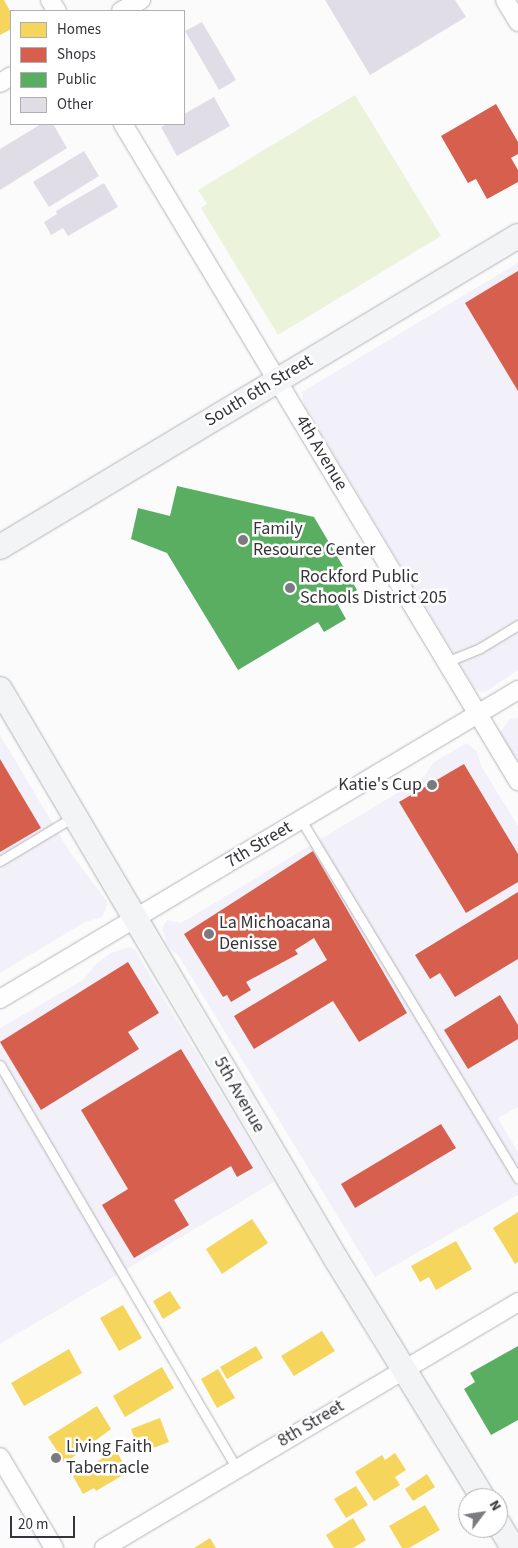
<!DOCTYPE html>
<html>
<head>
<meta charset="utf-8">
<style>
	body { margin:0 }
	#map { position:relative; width:518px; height:1548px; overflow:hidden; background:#fbfbfc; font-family:"Source Sans 3",sans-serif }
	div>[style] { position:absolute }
	.built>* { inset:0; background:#f2f0f8 }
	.green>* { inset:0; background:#ebf3db }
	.homes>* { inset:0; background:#f6d55c }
	.shops>* { inset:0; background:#d6604d }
	.public>* { inset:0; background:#5aae61 }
	.building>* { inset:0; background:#e0dde6 }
	.roads { filter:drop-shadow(0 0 1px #b5b4b7) drop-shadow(0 0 1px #b5b4b7) }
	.lane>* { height:9px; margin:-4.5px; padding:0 4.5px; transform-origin:4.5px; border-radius:4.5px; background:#fefeff }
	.street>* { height:18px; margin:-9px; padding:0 9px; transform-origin:9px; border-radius:9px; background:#fefeff }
	.secondary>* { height:24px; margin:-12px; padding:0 12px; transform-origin:12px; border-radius:12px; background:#f2f4f6 }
	.dots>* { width:14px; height:14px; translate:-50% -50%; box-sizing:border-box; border:2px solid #fff; border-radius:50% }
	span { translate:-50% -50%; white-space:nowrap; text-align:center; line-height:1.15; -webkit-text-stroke:5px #fff; paint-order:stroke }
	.street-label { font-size:18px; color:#36343a }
	.poi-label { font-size:18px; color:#36343a }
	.left { translate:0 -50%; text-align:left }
	.right { translate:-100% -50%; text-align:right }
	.legend { position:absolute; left:10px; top:10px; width:175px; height:115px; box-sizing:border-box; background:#fff; border:1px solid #afaeb0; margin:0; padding:6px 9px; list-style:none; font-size:15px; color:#36343a }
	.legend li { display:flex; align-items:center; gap:10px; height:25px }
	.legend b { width:25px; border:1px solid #afaeb0 }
	.north { position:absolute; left:458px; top:1488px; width:50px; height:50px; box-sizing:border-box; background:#fff; border:1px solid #afaeb0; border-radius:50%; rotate:59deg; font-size:14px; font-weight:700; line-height:20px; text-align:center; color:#36343a }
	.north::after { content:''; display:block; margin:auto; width:18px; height:22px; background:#7b7a7e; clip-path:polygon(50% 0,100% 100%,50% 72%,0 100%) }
	.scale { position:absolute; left:10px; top:1516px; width:65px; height:22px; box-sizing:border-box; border:2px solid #36343a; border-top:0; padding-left:6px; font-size:15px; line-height:18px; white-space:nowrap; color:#36343a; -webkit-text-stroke:4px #fff; paint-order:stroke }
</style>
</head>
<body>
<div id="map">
	<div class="built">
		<div style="clip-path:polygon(518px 263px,518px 670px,487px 691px,481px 692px,475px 689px,304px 405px,302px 392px)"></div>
		<div style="clip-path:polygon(518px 718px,518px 760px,503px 744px,500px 732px,510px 719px)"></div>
		<div style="clip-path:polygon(0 735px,69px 851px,108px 903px,102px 917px,85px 922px,0 973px)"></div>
		<div style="clip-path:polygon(467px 743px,477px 752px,481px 766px,518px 826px,518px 1107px,498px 1118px,518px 1152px,518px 1195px,375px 1277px,178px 955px,168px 947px,162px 928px,167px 920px,181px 923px,424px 777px,434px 762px)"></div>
		<div style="clip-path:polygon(129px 947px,135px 950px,274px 1182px,0 1344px,0 1028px,83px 980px,97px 963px,111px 953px)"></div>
	</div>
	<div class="green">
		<div style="clip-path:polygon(355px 95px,441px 236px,278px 335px,201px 208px,207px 204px,198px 190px)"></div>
	</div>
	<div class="homes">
		<div style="clip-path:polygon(0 0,4px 0,11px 13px,11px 29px,0 35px)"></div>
		<div style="clip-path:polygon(518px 1212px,518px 1262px,515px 1264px,493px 1228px)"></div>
		<div style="clip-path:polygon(252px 1219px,268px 1243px,222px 1274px,206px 1249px)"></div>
		<div style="clip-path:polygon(456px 1241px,472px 1269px,436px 1290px,429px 1277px,420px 1282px,411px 1266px)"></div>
		<div style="clip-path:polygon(170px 1291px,181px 1308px,163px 1319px,153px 1301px)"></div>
		<div style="clip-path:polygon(123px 1305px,142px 1338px,119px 1351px,100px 1318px)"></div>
		<div style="clip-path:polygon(322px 1331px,335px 1351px,294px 1376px,281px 1356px)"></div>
		<div style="clip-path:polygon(256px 1346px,263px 1358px,227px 1379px,220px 1367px)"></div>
		<div style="clip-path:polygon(69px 1349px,82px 1373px,24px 1406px,11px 1383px)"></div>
		<div style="clip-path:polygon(162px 1367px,174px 1388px,125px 1417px,113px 1396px)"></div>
		<div style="clip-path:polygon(218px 1369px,235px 1398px,217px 1408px,201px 1379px)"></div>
		<div style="clip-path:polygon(97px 1406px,111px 1429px,65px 1463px,48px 1437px)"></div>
		<div style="clip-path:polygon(160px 1418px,169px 1442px,140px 1453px,131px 1429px)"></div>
		<div style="clip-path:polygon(116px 1450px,128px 1472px,96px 1491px,94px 1488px,83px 1494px,73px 1476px)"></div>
		<div style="clip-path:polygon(395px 1453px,406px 1470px,395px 1477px,400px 1485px,374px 1501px,355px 1472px,382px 1455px,385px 1460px)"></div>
		<div style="clip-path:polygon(427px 1474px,435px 1487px,413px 1501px,405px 1489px)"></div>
		<div style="clip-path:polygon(356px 1486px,368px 1505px,346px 1518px,334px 1499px)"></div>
		<div style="clip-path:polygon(425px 1505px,440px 1530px,409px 1548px,402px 1548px,389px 1526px)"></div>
		<div style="clip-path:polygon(353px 1518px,366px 1540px,353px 1548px,334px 1548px,326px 1535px)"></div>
		<div style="clip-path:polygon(210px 1538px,216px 1548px,194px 1548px)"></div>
	</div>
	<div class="shops">
		<div style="clip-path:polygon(496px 104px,518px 142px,518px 154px,511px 158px,518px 170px,518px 182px,487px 199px,476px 179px,468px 183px,441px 136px)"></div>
		<div style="clip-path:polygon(518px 271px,518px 391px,465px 303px)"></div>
		<div style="clip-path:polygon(0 759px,41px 828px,0 852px)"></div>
		<div style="clip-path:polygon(464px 764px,518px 854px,518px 882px,466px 913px,399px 802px)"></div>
		<div style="clip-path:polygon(313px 851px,407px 1013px,359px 1042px,333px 1001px,254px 1049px,234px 1016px,327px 960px,314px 938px,295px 950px,298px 954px,246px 982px,251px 990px,231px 1002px,227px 995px,223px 997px,184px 934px)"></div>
		<div style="clip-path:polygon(518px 892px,518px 959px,455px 997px,440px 973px,430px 979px,415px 955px)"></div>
		<div style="clip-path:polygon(128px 962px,159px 1013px,128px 1032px,139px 1049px,41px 1110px,0 1042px)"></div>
		<div style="clip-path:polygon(500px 995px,518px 1025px,518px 1039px,468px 1069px,444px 1030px)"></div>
		<div style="clip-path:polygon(181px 1049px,253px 1168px,237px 1177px,231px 1166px,174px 1200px,189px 1225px,134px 1258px,102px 1205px,128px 1189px,81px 1110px)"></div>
		<div style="clip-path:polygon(441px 1124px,456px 1148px,355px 1208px,341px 1184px)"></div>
	</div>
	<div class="public">
		<div style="clip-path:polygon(177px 486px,314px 517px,357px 590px,337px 603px,346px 619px,324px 632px,318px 622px,238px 670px,167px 553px,131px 539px,138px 508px,170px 516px)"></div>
		<div style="clip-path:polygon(518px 1346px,518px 1420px,491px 1435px,464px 1389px,475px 1382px,470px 1373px)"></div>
	</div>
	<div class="building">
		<div style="clip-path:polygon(325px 0,455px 0,466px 17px,370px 75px)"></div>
		<div style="clip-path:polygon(202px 22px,236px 80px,219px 90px,185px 31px)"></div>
		<div style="clip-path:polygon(214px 97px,230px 126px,177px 156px,161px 127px,167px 124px,184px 124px,184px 114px)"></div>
		<div style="clip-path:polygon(41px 124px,53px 124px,67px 148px,0 190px,0 149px)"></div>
		<div style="clip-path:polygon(84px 151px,99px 176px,49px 207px,33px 182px)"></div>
		<div style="clip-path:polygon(104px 183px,118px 207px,68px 236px,63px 228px,51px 235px,44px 222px,57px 214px,56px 211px)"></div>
	</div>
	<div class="roads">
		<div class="lane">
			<div style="left:446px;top:662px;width:37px;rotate:-22deg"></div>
			<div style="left:480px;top:648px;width:44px;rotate:-31.2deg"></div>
			<div style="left:301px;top:820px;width:419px;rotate:58.8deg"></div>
			<div style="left:0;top:861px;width:87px;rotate:-31deg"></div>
			<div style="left:0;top:1065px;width:467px;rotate:59.6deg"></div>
		</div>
		<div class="street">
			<div style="left:50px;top:0;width:13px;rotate:58deg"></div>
			<div style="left:505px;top:0;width:26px;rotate:59deg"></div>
			<div style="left:121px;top:11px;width:23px;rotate:-29deg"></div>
			<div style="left:0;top:83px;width:13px;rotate:-32deg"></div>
			<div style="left:123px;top:124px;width:767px;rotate:58.98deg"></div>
			<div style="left:0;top:999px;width:603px;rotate:-30.82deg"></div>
			<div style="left:0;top:1457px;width:106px;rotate:59.3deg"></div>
			<div style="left:104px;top:1548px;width:482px;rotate:-30.7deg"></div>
		</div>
		<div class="secondary">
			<div style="left:0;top:547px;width:604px;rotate:-30.98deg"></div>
			<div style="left:0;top:689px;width:662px;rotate:59.48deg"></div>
			<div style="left:336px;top:1259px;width:281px;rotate:58.4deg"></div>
			<div style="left:498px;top:1523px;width:29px;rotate:59deg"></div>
		</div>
	</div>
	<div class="dots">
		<div style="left:243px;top:540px;background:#7b7a7e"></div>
		<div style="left:290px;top:588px;background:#7b7a7e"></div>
		<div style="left:432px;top:785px;background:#7b7a7e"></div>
		<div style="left:209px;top:934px;background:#7b7a7e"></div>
		<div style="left:56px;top:1458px;background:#7b7a7e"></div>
	</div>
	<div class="street-label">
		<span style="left:259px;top:391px;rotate:-31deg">South 6th Street</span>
		<span style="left:321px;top:453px;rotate:59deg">4th Avenue</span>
		<span style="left:259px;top:845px;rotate:-31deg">7th Street</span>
		<span style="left:239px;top:1095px;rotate:60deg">5th Avenue</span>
		<span style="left:311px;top:1424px;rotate:-31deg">8th Street</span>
	</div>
	<div class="poi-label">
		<span class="left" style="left:253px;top:540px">Family<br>Resource Center</span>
		<span class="left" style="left:300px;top:588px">Rockford Public<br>Schools District 205</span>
		<span class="right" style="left:422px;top:785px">Katie's Cup</span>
		<span class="left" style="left:219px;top:934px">La Michoacana<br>Denisse</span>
		<span class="left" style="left:66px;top:1458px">Living Faith<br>Tabernacle</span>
	</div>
	<ul class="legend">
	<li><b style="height:14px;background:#f6d55c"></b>Homes</li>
	<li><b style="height:14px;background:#d6604d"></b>Shops</li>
	<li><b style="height:14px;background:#5aae61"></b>Public</li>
	<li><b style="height:14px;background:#e0dde6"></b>Other</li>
	</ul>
	<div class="north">N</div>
	<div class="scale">20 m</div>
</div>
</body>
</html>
